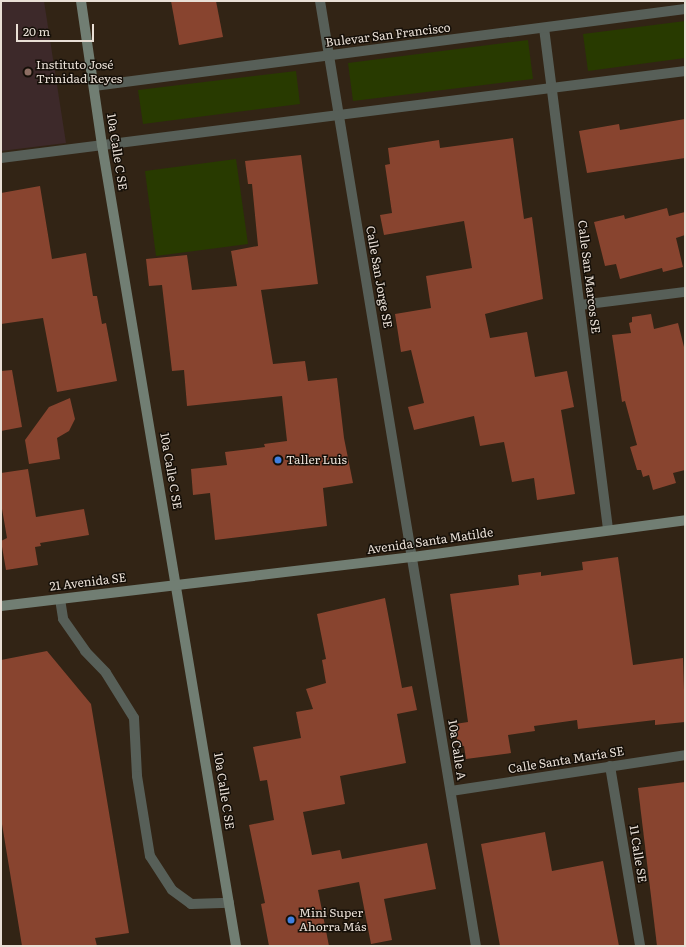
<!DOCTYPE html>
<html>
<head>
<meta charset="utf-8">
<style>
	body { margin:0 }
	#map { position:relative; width:686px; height:947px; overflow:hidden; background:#322415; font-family:Literata,serif }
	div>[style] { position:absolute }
	.education>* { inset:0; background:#3d292a }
	.green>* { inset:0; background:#283a00 }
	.building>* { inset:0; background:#88442f }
	.lane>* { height:10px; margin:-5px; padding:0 5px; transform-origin:5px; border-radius:5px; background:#575f58 }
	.street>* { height:10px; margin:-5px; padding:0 5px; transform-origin:5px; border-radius:5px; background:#575f58 }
	.secondary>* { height:10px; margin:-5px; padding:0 5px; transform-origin:5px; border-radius:5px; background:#717e73 }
	.dots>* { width:11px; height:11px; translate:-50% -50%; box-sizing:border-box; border:2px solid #150f08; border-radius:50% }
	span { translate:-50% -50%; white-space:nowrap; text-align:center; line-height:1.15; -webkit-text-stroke:3px #150f08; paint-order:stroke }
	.street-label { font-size:12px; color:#e9dfd6 }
	.poi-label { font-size:12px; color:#e9dfd6 }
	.left { translate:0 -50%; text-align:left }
	.frame { position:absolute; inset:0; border:2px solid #e9dfd6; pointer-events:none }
	.scale { position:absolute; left:16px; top:24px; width:78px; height:18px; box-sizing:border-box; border:2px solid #e9dfd6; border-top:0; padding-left:5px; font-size:12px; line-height:14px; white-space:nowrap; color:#e9dfd6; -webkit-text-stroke:3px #150f08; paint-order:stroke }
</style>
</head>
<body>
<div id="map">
	<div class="education">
		<div style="clip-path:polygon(1px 1px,44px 1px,66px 143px,1px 151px)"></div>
	</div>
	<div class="green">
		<div style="clip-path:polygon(685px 21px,685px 58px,588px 71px,583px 34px)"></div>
		<div style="clip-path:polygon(528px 40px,533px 79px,353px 101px,348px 63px)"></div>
		<div style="clip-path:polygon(296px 71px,300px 104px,143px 124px,138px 90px)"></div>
		<div style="clip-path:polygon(236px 159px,248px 244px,156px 256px,145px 171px)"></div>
	</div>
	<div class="building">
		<div style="clip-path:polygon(171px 1px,216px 1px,223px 37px,179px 45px)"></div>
		<div style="clip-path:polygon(685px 119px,685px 158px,587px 173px,579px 131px,619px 124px,620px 130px)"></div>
		<div style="clip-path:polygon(513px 138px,524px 219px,532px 217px,543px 299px,485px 314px,490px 338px,527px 332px,535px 377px,567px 371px,574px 407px,561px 410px,575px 494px,537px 500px,534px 478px,512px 482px,504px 442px,480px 446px,474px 416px,414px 430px,408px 407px,424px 403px,411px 350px,401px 352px,395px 314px,431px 308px,426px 276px,472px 268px,464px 221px,384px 235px,380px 215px,392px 213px,385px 165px,390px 164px,388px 148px,439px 140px,440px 148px)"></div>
		<div style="clip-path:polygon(301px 155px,318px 284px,261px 290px,273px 364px,305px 361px,308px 381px,337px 378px,344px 438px,353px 483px,323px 488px,327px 526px,215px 540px,210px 493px,193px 495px,191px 469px,227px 465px,225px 452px,265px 447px,264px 444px,287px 441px,282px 396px,187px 406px,184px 370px,172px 371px,162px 285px,149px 286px,146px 259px,187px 255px,192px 290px,237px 286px,231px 251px,258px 246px,252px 184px,248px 184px,245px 161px)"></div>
		<div style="clip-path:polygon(40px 186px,52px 259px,86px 253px,93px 296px,97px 296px,102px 324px,106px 323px,117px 381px,57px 392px,43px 318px,1px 324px,1px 193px)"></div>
		<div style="clip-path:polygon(667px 208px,669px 216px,685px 212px,685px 235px,676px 238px,683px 267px,663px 272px,662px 268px,620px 279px,616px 264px,605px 266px,594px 222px,624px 215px,625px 219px)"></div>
		<div style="clip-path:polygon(651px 314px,654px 329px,678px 323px,685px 351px,685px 470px,673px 473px,676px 483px,653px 490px,649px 475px,643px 477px,641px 470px,637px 470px,630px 447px,637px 445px,625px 401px,622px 402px,612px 335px,631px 333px,629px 323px,632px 322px,632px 317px)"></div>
		<div style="clip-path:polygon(12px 370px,22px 427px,1px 431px,1px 371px)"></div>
		<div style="clip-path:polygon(70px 398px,75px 419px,69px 431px,57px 438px,60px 459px,29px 464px,25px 440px,49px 407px)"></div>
		<div style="clip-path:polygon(28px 469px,36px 517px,84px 509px,89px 535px,40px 543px,41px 546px,35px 547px,38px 565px,6px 570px,1px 541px,7px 538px,1px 503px,1px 473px)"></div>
		<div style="clip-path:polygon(618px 557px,633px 665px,683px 658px,685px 722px,655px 725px,655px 720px,578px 729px,577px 720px,534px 726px,535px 731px,508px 735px,511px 753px,466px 759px,464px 746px,458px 747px,455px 724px,468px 722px,450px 594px,519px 585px,518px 575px,541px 572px,541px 576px,583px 570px,582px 562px)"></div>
		<div style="clip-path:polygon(385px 598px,402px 688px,412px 686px,417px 710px,397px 714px,406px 763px,340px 776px,345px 804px,303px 812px,312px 855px,340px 850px,342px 859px,427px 843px,436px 889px,384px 899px,392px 940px,371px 944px,359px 882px,318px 890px,329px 946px,269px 946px,261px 904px,265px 903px,249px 825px,274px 820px,267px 780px,260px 781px,253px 747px,301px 738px,296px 712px,313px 709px,306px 689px,326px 683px,322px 660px,326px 659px,317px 614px)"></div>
		<div style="clip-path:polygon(47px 651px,91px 704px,129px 933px,95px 938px,97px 946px,22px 946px,1px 818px,1px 660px)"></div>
		<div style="clip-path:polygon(685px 782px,685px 946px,657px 946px,638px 788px)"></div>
		<div style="clip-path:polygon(545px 832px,552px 871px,603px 861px,619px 946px,500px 946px,481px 844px)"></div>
	</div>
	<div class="lane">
		<div style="left:60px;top:599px;width:20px;rotate:81deg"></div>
		<div style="left:63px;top:619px;width:39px;rotate:55deg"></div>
		<div style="left:85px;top:651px;width:30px;rotate:46deg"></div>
		<div style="left:106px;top:673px;width:53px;rotate:58.1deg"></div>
		<div style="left:134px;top:718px;width:58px;rotate:87deg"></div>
		<div style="left:137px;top:776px;width:81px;rotate:80.8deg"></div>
		<div style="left:150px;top:856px;width:40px;rotate:57.1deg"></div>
		<div style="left:172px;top:890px;width:24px;rotate:36deg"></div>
		<div style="left:191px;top:904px;width:38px;rotate:-2deg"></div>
	</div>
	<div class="street">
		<div style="left:320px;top:1px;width:958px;rotate:80.63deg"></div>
		<div style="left:544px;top:28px;width:505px;rotate:82.72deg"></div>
		<div style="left:94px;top:86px;width:596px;rotate:-7.42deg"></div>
		<div style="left:1px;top:158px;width:690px;rotate:-7.25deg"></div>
		<div style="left:580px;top:305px;width:106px;rotate:-7.1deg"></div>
		<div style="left:610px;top:766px;width:182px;rotate:80.5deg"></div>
		<div style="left:451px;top:791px;width:237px;rotate:-8.7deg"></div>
	</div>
	<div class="secondary">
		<div style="left:81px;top:1px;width:146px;rotate:81.7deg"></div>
		<div style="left:102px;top:145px;width:812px;rotate:80.5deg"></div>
		<div style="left:1px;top:606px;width:415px;rotate:-6.8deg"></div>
		<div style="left:413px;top:557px;width:275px;rotate:-7.7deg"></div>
	</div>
	<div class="dots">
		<div style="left:28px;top:72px;background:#8d6e63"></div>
		<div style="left:278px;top:460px;background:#3f7fe0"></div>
		<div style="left:291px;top:920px;background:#3f7fe0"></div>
	</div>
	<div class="street-label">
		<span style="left:388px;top:35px;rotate:-7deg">Bulevar San Francisco</span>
		<span style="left:117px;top:152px;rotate:81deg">10a Calle C SE</span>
		<span style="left:379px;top:277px;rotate:80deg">Calle San Jorge SE</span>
		<span style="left:589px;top:277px;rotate:83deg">Calle San Marcos SE</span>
		<span style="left:171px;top:471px;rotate:80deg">10a Calle C SE</span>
		<span style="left:430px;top:541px;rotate:-8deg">Avenida Santa Matilde</span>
		<span style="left:88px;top:582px;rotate:-7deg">21 Avenida SE</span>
		<span style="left:457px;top:750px;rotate:81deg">10a Calle A</span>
		<span style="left:566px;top:760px;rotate:-9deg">Calle Santa María SE</span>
		<span style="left:224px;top:791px;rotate:81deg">10a Calle C SE</span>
		<span style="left:638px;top:854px;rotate:81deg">11 Calle SE</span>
	</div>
	<div class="poi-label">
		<span class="left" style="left:36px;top:72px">Instituto José<br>Trinidad Reyes</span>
		<span class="left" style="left:286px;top:460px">Taller Luis</span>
		<span class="left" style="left:299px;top:920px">Mini Super<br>Ahorra Más</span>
	</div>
	<div class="frame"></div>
	<div class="scale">20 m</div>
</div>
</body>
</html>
